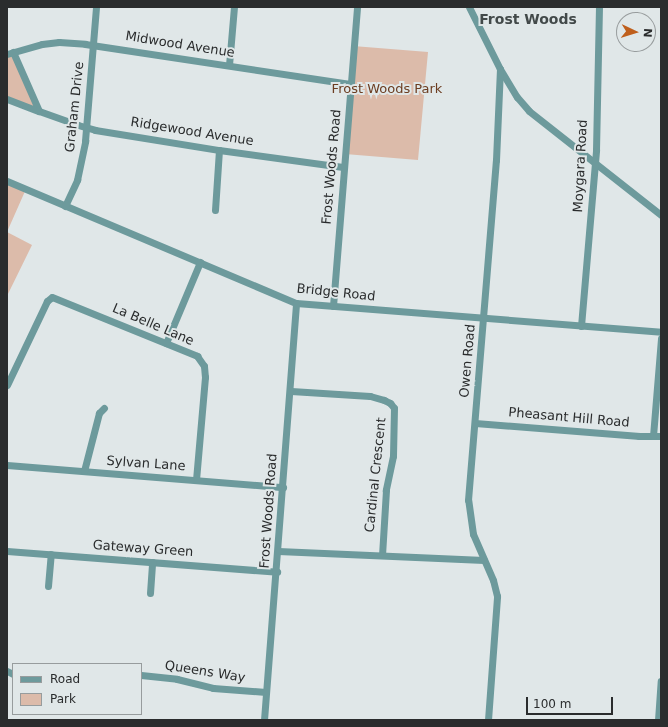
<!DOCTYPE html>
<html>
<head>
<meta charset="utf-8">
<style>
	body { margin:0 }
	#map { position:relative; width:668px; height:727px; overflow:hidden; background:#e0e7e8; font-family:"DejaVu Sans",sans-serif }
	div>[style] { position:absolute }
	.green>* { inset:0; background:#dcbbaa }
	.minor>* { height:7px; margin:-3.5px; padding:0 3.5px; transform-origin:3.5px; border-radius:3.5px; background:#6d9a9c }
	span { translate:-50% -50%; white-space:nowrap; text-align:center; line-height:1.15; -webkit-text-stroke:4px #e0e7e8; paint-order:stroke }
	.street-label { font-size:13px; color:#2a2c2d }
	.park-label { font-size:13px; color:#6c3d21 }
	.neighbourhood-label { font-size:14px; color:#424949; font-weight:700 }
	.frame { position:absolute; inset:0; border:8px solid #2a2c2d; pointer-events:none }
	.legend { position:absolute; left:12px; top:663px; width:130px; height:52px; box-sizing:border-box; background:#e0e7e8; border:1px solid #979c9d; margin:0; padding:5px 7px; list-style:none; font-size:12px; color:#2a2c2d }
	.legend li { display:flex; align-items:center; gap:8px; height:20px }
	.legend b { width:20px; border:1px solid #979c9d }
	.north { position:absolute; left:616px; top:12px; width:40px; height:40px; box-sizing:border-box; background:#e0e7e8; border:1px solid #979c9d; border-radius:50%; rotate:94deg; font-size:11px; font-weight:700; line-height:16px; text-align:center; color:#2a2c2d }
	.north::after { content:''; display:block; margin:auto; width:14px; height:18px; background:#bf5f1c; clip-path:polygon(50% 0,100% 100%,50% 72%,0 100%) }
	.scale { position:absolute; left:526px; top:697px; width:87px; height:18px; box-sizing:border-box; border:2px solid #2a2c2d; border-top:0; padding-left:5px; font-size:12px; line-height:14px; white-space:nowrap; color:#2a2c2d; -webkit-text-stroke:3px #e0e7e8; paint-order:stroke }
</style>
</head>
<body>
<div id="map">
	<div class="green">
		<div style="clip-path:polygon(353px 46px,428px 52px,418px 160px,345px 154px)"></div>
		<div style="clip-path:polygon(13px 52px,39px 111px,7px 99px,7px 54px)"></div>
		<div style="clip-path:polygon(7px 181px,26px 189px,7px 232px,32px 245px,7px 296px)"></div>
	</div>
	<div class="minor">
		<div style="left:469px;top:7px;width:69px;rotate:63.4deg"></div>
		<div style="left:500px;top:69px;width:33px;rotate:59deg"></div>
		<div style="left:517px;top:97px;width:18px;rotate:49deg"></div>
		<div style="left:529px;top:111px;width:168px;rotate:38.2deg"></div>
		<div style="left:13px;top:52px;width:64px;rotate:66.2deg"></div>
		<div style="left:39px;top:111px;width:41px;rotate:19.7deg"></div>
		<div style="left:78px;top:125px;width:18px;rotate:16deg"></div>
		<div style="left:95px;top:130px;width:126px;rotate:9.2deg"></div>
		<div style="left:219px;top:150px;width:125px;rotate:7.8deg"></div>
		<div style="left:7px;top:54px;width:36px;rotate:-16deg"></div>
		<div style="left:42px;top:44px;width:17px;rotate:-7deg"></div>
		<div style="left:59px;top:42px;width:26px;rotate:4deg"></div>
		<div style="left:85px;top:44px;width:268px;rotate:8.6deg"></div>
		<div style="left:229px;top:65px;width:58px;rotate:-85.1deg"></div>
		<div style="left:7px;top:99px;width:34px;rotate:21deg"></div>
		<div style="left:7px;top:181px;width:314px;rotate:22.9deg"></div>
		<div style="left:296px;top:303px;width:366px;rotate:4.5deg"></div>
		<div style="left:65px;top:206px;width:29px;rotate:-65deg"></div>
		<div style="left:77px;top:180px;width:40px;rotate:-78deg"></div>
		<div style="left:85px;top:141px;width:134px;rotate:-85.3deg"></div>
		<div style="left:215px;top:210px;width:60px;rotate:-86.2deg"></div>
		<div style="left:333px;top:306px;width:300px;rotate:-85.4deg"></div>
		<div style="left:581px;top:326px;width:177px;rotate:-85.1deg"></div>
		<div style="left:596px;top:150px;width:143px;rotate:-88.8deg"></div>
		<div style="left:166px;top:343px;width:88px;rotate:-67.2deg"></div>
		<div style="left:7px;top:385px;width:93px;rotate:-64.5deg"></div>
		<div style="left:47px;top:301px;width:6px;rotate:-39deg"></div>
		<div style="left:52px;top:297px;width:157px;rotate:22.1deg"></div>
		<div style="left:197px;top:356px;width:12px;rotate:55deg"></div>
		<div style="left:204px;top:366px;width:11px;rotate:85deg"></div>
		<div style="left:205px;top:377px;width:103px;rotate:95deg"></div>
		<div style="left:291px;top:391px;width:79px;rotate:3.6deg"></div>
		<div style="left:370px;top:396px;width:15px;rotate:16deg"></div>
		<div style="left:384px;top:400px;width:7px;rotate:27deg"></div>
		<div style="left:390px;top:403px;width:6px;rotate:51deg"></div>
		<div style="left:394px;top:408px;width:48px;rotate:91.2deg"></div>
		<div style="left:393px;top:456px;width:35px;rotate:102deg"></div>
		<div style="left:386px;top:490px;width:65px;rotate:93.5deg"></div>
		<div style="left:475px;top:423px;width:165px;rotate:4.5deg"></div>
		<div style="left:639px;top:436px;width:22px"></div>
		<div style="left:653px;top:436px;width:98px;rotate:-85.3deg"></div>
		<div style="left:7px;top:465px;width:277px;rotate:4.6deg"></div>
		<div style="left:84px;top:471px;width:60px;rotate:-75.5deg"></div>
		<div style="left:99px;top:413px;width:7px;rotate:-45deg"></div>
		<div style="left:7px;top:551px;width:271px;rotate:4.4deg"></div>
		<div style="left:278px;top:551px;width:206px;rotate:2.5deg"></div>
		<div style="left:48px;top:586px;width:32px;rotate:-85deg"></div>
		<div style="left:150px;top:593px;width:31px;rotate:-86deg"></div>
		<div style="left:7px;top:671px;width:7px;rotate:27deg"></div>
		<div style="left:141px;top:675px;width:36px;rotate:6deg"></div>
		<div style="left:177px;top:679px;width:37px;rotate:14deg"></div>
		<div style="left:213px;top:688px;width:53px;rotate:4.3deg"></div>
		<div style="left:264px;top:720px;width:418px;rotate:-85.6deg"></div>
		<div style="left:488px;top:720px;width:124px;rotate:-85.8deg"></div>
		<div style="left:497px;top:596px;width:16px;rotate:-104deg"></div>
		<div style="left:493px;top:580px;width:50px;rotate:-113.5deg"></div>
		<div style="left:473px;top:534px;width:34px;rotate:-98deg"></div>
		<div style="left:468px;top:500px;width:341px;rotate:-85.3deg"></div>
		<div style="left:496px;top:160px;width:91px;rotate:-87.5deg"></div>
		<div style="left:658px;top:720px;width:39px;rotate:-86deg"></div>
	</div>
	<div class="street-label">
		<span style="left:180px;top:45px;rotate:9deg">Midwood Avenue</span>
		<span style="left:75px;top:107px;rotate:-84deg">Graham Drive</span>
		<span style="left:192px;top:132px;rotate:9deg">Ridgewood Avenue</span>
		<span style="left:581px;top:166px;rotate:-87deg">Moygara Road</span>
		<span style="left:332px;top:167px;rotate:-85deg">Frost Woods Road</span>
		<span style="left:336px;top:293px;rotate:6deg">Bridge Road</span>
		<span style="left:153px;top:325px;rotate:23deg">La Belle Lane</span>
		<span style="left:468px;top:361px;rotate:-85deg">Owen Road</span>
		<span style="left:569px;top:418px;rotate:5deg">Pheasant Hill Road</span>
		<span style="left:146px;top:464px;rotate:4deg">Sylvan Lane</span>
		<span style="left:376px;top:475px;rotate:-84deg">Cardinal Crescent</span>
		<span style="left:269px;top:511px;rotate:-86deg">Frost Woods Road</span>
		<span style="left:143px;top:549px;rotate:4deg">Gateway Green</span>
		<span style="left:205px;top:672px;rotate:9deg">Queens Way</span>
	</div>
	<div class="park-label">
		<span style="left:387px;top:89px">Frost Woods Park</span>
	</div>
	<div class="neighbourhood-label">
		<span style="left:528px;top:19px">Frost Woods</span>
	</div>
	<div class="frame"></div>
	<ul class="legend">
	<li><b style="height:5px;background:#6d9a9c"></b>Road</li>
	<li><b style="height:11px;background:#dcbbaa"></b>Park</li>
	</ul>
	<div class="north">N</div>
	<div class="scale">100 m</div>
</div>
</body>
</html>
